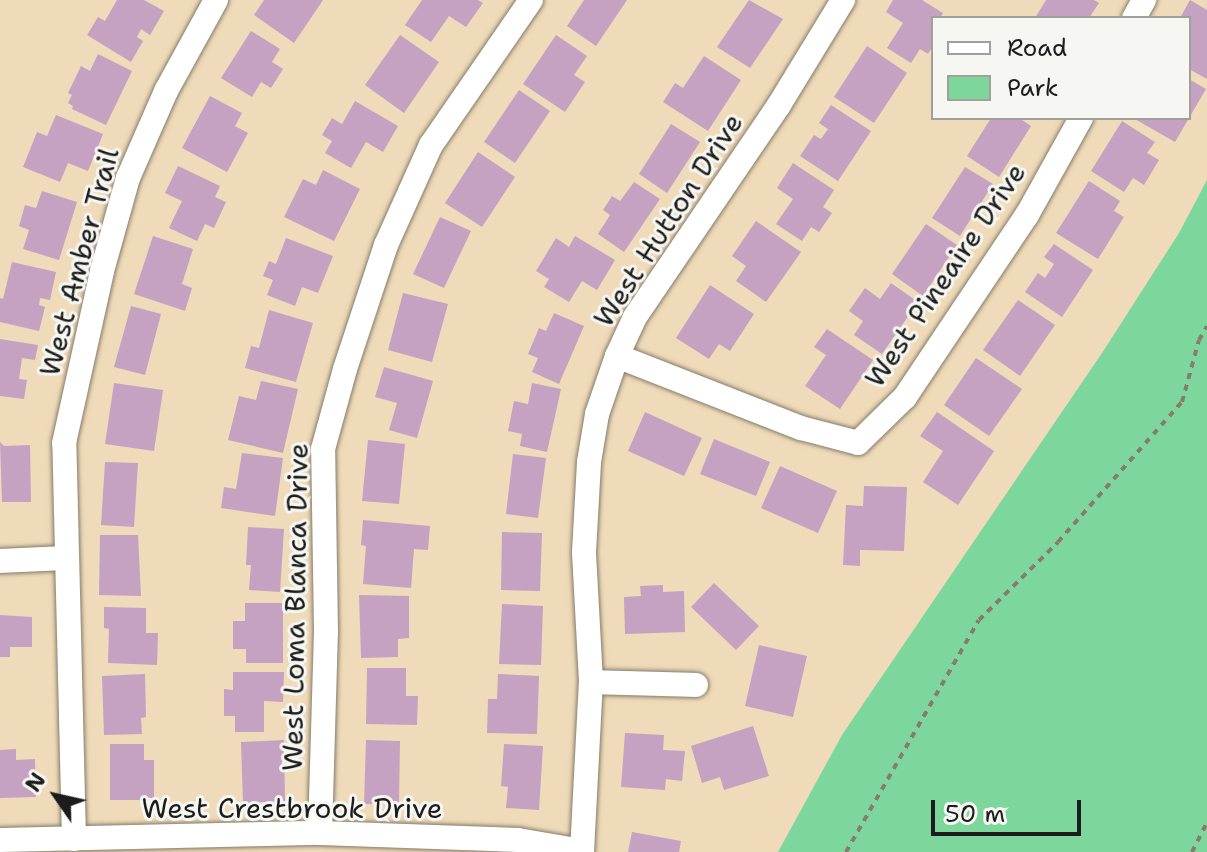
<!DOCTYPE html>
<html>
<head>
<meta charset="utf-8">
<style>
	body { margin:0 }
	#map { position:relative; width:1207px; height:852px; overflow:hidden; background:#efdbb9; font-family:"Shantell Sans",sans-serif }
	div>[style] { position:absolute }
	.green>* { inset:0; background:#7dd79d }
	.building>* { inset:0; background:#c5a1c2 }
	.path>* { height:4px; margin-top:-2px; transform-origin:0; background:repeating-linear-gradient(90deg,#867c6a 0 6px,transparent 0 12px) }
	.roads { filter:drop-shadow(0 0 2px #867c6a) drop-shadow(0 0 2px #867c6a) }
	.minor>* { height:24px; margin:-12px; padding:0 12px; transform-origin:12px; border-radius:12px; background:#fff }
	span { translate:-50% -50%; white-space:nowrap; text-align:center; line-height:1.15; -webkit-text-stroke:6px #f6f6f2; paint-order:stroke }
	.street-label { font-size:28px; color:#1c1c1c }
	.legend { position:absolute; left:931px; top:16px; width:260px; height:104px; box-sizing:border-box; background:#f6f6f2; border:2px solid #9f9f9c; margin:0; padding:10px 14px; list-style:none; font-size:24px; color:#1c1c1c }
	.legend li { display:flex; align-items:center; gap:16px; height:40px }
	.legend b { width:40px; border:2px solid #9f9f9c }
	.north { position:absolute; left:16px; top:756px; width:80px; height:80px; -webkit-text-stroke:6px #f6f6f2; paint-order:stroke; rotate:304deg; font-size:22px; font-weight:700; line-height:32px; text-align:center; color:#1c1c1c }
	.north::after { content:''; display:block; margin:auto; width:28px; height:36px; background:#1c1c1c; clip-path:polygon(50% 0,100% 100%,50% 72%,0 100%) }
	.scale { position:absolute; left:931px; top:800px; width:150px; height:36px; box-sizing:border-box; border:4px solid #1c1c1c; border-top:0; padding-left:10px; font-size:24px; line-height:28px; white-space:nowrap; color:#1c1c1c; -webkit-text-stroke:6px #f6f6f2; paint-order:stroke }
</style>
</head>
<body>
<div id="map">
	<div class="green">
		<div style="clip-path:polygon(1207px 180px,1207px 852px,778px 852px,842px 735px,1102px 353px,1179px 233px)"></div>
	</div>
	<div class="building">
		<div style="clip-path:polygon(117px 0,144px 0,164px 11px,150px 35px,141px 29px,137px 37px,143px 41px,131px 62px,87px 35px,98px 17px,105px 21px)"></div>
		<div style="clip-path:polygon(264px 0,323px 0,294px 43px,254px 15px)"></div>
		<div style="clip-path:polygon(422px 0,478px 0,483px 3px,466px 27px,449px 16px,431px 42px,405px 25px)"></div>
		<div style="clip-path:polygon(584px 0,627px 0,596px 46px,567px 26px)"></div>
		<div style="clip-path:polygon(749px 0,783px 19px,750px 68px,717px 47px)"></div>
		<div style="clip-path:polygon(893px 0,922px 0,943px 13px,940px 18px,933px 18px,933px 46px,928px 54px,920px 49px,911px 63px,887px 48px,903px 23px,886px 12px)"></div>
		<div style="clip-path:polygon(1046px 0,1094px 0,1099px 3px,1089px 18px,1035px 18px)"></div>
		<div style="clip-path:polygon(1190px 0,1207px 10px,1207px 79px,1189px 69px,1189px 18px,1180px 18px)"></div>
		<div style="clip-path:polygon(251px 31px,280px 49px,272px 62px,283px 69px,271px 88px,261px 82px,252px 97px,221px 78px)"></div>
		<div style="clip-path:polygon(400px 35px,439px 62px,404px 113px,365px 85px)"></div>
		<div style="clip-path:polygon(556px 35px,587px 56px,574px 75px,585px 82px,565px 112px,523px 84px)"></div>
		<div style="clip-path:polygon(867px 46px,907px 73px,874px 123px,834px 97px)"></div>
		<div style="clip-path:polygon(98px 54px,132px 71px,106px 125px,72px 109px,73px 106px,68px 103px,72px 95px,68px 93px,81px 66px,90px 71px)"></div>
		<div style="clip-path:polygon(704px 56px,741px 80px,708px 131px,663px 102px,675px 83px,683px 88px)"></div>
		<div style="clip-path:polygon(1189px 79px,1206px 89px,1175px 142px,1133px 118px,1189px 118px)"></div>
		<div style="clip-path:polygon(519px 90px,550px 111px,515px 163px,484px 142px)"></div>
		<div style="clip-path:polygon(210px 96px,242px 113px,235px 126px,248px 133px,227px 172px,182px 148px)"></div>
		<div style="clip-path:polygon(355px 101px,398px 126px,383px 152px,366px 142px,351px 168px,325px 153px,332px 141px,322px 135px,332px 118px,342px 124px)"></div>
		<div style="clip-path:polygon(831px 105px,871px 131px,838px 181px,800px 156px,814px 135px,821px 139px,828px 129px,819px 123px)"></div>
		<div style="clip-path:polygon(56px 115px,103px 134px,88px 171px,68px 163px,60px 182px,23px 167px,37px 132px,47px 136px)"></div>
		<div style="clip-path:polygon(991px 118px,1019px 118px,1031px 126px,999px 177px,967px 156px)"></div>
		<div style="clip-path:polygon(1122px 121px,1155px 142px,1147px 153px,1159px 160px,1144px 185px,1133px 178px,1124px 192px,1091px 171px)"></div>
		<div style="clip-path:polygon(671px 124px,700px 142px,667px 193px,639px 174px)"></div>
		<div style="clip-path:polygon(478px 152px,515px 177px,482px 227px,445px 203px)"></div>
		<div style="clip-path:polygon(793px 163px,834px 190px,823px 207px,832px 213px,819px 232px,811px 227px,802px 241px,776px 224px,793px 199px,777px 188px)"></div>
		<div style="clip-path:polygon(178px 166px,220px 186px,215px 197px,226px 202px,214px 228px,205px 224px,197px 241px,169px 228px,182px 201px,165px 193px)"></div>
		<div style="clip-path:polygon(965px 167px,993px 184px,960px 236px,932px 218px)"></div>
		<div style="clip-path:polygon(323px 170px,360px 189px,334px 241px,284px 217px,303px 179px,316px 185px)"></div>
		<div style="clip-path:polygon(1089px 181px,1120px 201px,1114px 211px,1124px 217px,1098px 259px,1056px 233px)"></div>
		<div style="clip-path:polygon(634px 182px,660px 199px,624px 252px,598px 234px,610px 215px,603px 210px,612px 196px,620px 201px)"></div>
		<div style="clip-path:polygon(42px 191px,77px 202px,59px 260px,23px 249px,29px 230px,19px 226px,25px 205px,36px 208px)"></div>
		<div style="clip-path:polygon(440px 217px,471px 231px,444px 288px,413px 274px)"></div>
		<div style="clip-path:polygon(756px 221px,801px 252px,766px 302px,736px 281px,746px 266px,732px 256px)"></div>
		<div style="clip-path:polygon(926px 224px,957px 245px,923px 296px,892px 274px)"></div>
		<div style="clip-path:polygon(153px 236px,193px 249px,182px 284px,192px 288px,185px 311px,134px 294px)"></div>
		<div style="clip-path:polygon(575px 236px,615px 260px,597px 290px,582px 281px,569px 302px,544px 287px,549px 279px,536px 271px,556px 238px,569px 247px)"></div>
		<div style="clip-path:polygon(286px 238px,333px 256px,318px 293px,302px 287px,295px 306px,267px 295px,273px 280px,263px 276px,269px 261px,276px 264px)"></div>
		<div style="clip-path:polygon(1054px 244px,1093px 270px,1062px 317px,1025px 292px,1038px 273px,1045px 278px,1054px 264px,1044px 257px)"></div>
		<div style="clip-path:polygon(12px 262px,56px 272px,50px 300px,40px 298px,39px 305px,45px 307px,39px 331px,0 322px,0 298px,3px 299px)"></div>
		<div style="clip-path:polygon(891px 283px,918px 302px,882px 354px,854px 335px,863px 321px,849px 311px,865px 288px,880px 299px)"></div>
		<div style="clip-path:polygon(710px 285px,754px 314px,730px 351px,719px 344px,709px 359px,676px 338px)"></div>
		<div style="clip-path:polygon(403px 293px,448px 304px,432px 362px,388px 350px)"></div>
		<div style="clip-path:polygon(1018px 300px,1055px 325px,1020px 376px,983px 350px)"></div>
		<div style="clip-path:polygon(131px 306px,161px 314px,145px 375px,114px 367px)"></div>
		<div style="clip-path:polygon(269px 310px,313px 323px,296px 382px,245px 368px,251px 346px,259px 348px)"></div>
		<div style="clip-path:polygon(554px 313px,584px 326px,559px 384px,532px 372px,538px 358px,528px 354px,539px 328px,546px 331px)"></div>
		<div style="clip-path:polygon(827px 329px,873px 360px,840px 409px,805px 386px,826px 355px,814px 347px)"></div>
		<div style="clip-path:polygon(0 339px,38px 345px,35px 360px,22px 358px,19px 379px,27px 380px,24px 399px,0 396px)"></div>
		<div style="clip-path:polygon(976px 358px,1022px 389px,989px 436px,944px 405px)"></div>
		<div style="clip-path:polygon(384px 367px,433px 381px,417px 438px,389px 430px,397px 403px,375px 397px)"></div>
		<div style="clip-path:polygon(261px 381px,298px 389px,283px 453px,228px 440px,239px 396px,256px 400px)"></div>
		<div style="clip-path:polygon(114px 383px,163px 390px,154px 451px,105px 444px)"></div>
		<div style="clip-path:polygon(532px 383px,561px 389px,547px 452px,520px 446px,522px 434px,508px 431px,514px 401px,528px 404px)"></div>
		<div style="clip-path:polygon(645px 412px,702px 438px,684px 476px,628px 451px)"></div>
		<div style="clip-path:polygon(937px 412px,994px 451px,958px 505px,923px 482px,943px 451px,920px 436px)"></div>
		<div style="clip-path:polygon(714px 439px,770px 462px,756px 496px,700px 474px)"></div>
		<div style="clip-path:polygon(368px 440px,405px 444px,399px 504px,362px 501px)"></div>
		<div style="clip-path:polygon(0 442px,4px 446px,30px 445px,31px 502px,2px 502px)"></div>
		<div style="clip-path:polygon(242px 453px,283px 458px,275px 516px,221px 508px,224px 487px,236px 489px)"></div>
		<div style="clip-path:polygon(513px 454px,546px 458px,538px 518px,506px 514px)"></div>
		<div style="clip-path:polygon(105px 462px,138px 463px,134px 527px,101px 525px)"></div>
		<div style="clip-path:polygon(780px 466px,837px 491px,818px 533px,761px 508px)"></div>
		<div style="clip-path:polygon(864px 486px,907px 487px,904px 551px,860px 550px,860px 566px,843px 565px,846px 505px,863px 506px)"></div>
		<div style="clip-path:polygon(363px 520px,430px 526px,428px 550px,414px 549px,411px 588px,363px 584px,366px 546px,361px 545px)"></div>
		<div style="clip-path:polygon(248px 527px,284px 529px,280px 592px,249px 590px,251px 565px,246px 565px)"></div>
		<div style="clip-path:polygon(502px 532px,542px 533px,540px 591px,501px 590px)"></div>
		<div style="clip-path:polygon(100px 535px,138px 535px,141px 596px,99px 595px)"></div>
		<div style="clip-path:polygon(714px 583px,759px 626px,736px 650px,691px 607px)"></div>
		<div style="clip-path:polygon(663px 585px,663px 592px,684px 591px,685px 632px,625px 634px,624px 597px,641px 596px,640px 586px)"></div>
		<div style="clip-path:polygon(359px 595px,409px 596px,409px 638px,398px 639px,398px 657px,361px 658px)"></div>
		<div style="clip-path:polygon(245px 603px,283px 603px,283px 663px,246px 663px,246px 649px,233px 649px,233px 621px,245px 621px)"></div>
		<div style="clip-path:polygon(502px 604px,543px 606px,541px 665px,499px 664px)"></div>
		<div style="clip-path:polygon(104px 607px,146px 608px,146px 633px,158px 633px,157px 665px,108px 663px,109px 629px,104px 628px)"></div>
		<div style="clip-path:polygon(0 615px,32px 617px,32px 647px,10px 647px,10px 657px,0 657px)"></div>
		<div style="clip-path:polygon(759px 645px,807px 656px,793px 717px,745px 706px)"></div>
		<div style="clip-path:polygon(367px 668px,406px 668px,406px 696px,418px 696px,417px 725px,366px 724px)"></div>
		<div style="clip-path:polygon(233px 672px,284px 672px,283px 702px,264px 701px,264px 732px,235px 732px,235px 716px,224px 716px,224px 689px,233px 690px)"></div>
		<div style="clip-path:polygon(145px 674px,146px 717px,141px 718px,142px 734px,104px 735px,102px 676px)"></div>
		<div style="clip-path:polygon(498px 674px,539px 676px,537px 734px,487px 733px,488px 699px,497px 699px)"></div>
		<div style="clip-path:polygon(753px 726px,769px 776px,724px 790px,720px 777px,702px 783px,691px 746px)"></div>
		<div style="clip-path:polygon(625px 733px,664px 735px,663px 750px,685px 751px,682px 781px,666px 779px,665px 790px,621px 787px)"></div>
		<div style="clip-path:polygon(284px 740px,285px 801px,243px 803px,241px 742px)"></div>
		<div style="clip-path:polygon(366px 740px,400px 741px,399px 804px,364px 804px)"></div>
		<div style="clip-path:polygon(110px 744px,144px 744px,144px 760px,154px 760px,154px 800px,110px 800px)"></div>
		<div style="clip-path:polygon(504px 744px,543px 746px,539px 810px,506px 808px,508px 787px,501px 786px)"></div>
		<div style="clip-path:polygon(16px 749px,16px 760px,35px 759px,36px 797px,0 798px,0 750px)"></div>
		<div style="clip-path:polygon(632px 832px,681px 841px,679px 852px,628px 852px)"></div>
	</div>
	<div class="path">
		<div style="left:846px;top:852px;width:267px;rotate:-60.2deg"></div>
		<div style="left:979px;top:620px;width:111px;rotate:-44.6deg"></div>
		<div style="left:1058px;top:542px;width:187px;rotate:-48.5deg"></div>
		<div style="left:1182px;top:402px;width:64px;rotate:-74.7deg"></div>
		<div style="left:1199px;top:340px;width:16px;rotate:-60deg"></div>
		<div style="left:1192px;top:852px;width:33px;rotate:-63deg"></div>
	</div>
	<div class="roads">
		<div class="minor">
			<div style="left:1134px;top:18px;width:21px;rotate:-61deg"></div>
			<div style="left:617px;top:356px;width:198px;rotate:21.4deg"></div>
			<div style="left:801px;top:428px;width:59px;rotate:14.7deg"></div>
			<div style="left:858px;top:443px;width:66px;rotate:-44.4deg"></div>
			<div style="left:905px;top:397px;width:219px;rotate:-56.2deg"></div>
			<div style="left:1027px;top:215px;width:111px;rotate:-60.9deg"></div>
			<div style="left:0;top:561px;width:64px;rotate:-2.7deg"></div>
			<div style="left:591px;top:682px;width:105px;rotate:1.6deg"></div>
			<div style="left:320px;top:833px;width:201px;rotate:-88.3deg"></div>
			<div style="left:326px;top:632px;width:183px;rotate:-90.9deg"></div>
			<div style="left:323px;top:449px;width:83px;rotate:-74.6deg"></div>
			<div style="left:345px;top:369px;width:131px;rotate:-71.7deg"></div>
			<div style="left:386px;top:245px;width:110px;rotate:-65.8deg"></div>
			<div style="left:431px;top:145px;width:176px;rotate:-55.4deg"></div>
			<div style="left:74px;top:839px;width:396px;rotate:-91.4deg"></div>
			<div style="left:64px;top:443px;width:176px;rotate:-77.5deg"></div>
			<div style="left:102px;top:271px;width:97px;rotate:-74.4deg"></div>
			<div style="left:128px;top:178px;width:95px;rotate:-66.4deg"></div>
			<div style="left:166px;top:91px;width:104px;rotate:-61.2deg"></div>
			<div style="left:0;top:840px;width:320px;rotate:-1.3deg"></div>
			<div style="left:320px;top:833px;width:198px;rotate:2deg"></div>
			<div style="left:518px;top:840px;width:65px;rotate:9.8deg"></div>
			<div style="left:582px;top:852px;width:170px;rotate:-87deg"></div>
			<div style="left:591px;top:682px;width:130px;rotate:-93.1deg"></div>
			<div style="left:584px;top:552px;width:90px;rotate:-86.8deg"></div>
			<div style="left:589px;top:462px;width:49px;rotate:-80.5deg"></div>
			<div style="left:597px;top:414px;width:61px;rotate:-71deg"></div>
			<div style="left:617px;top:356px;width:43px;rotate:-65.2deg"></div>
			<div style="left:635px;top:317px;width:256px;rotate:-55.8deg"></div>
			<div style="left:779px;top:105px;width:123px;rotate:-58.6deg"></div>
		</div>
	</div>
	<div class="street-label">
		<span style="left:668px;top:220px;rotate:-57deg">West Hutton Drive</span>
		<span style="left:79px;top:262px;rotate:-75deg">West Amber Trail</span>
		<span style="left:945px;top:275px;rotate:-56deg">West Pineaire Drive</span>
		<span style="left:295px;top:607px;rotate:-89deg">West Loma Blanca Drive</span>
		<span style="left:292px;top:808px">West Crestbrook Drive</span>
	</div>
	<ul class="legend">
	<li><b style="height:10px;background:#fff"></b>Road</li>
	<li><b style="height:22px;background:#7dd79d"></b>Park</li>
	</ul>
	<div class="north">N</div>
	<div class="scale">50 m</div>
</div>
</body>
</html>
